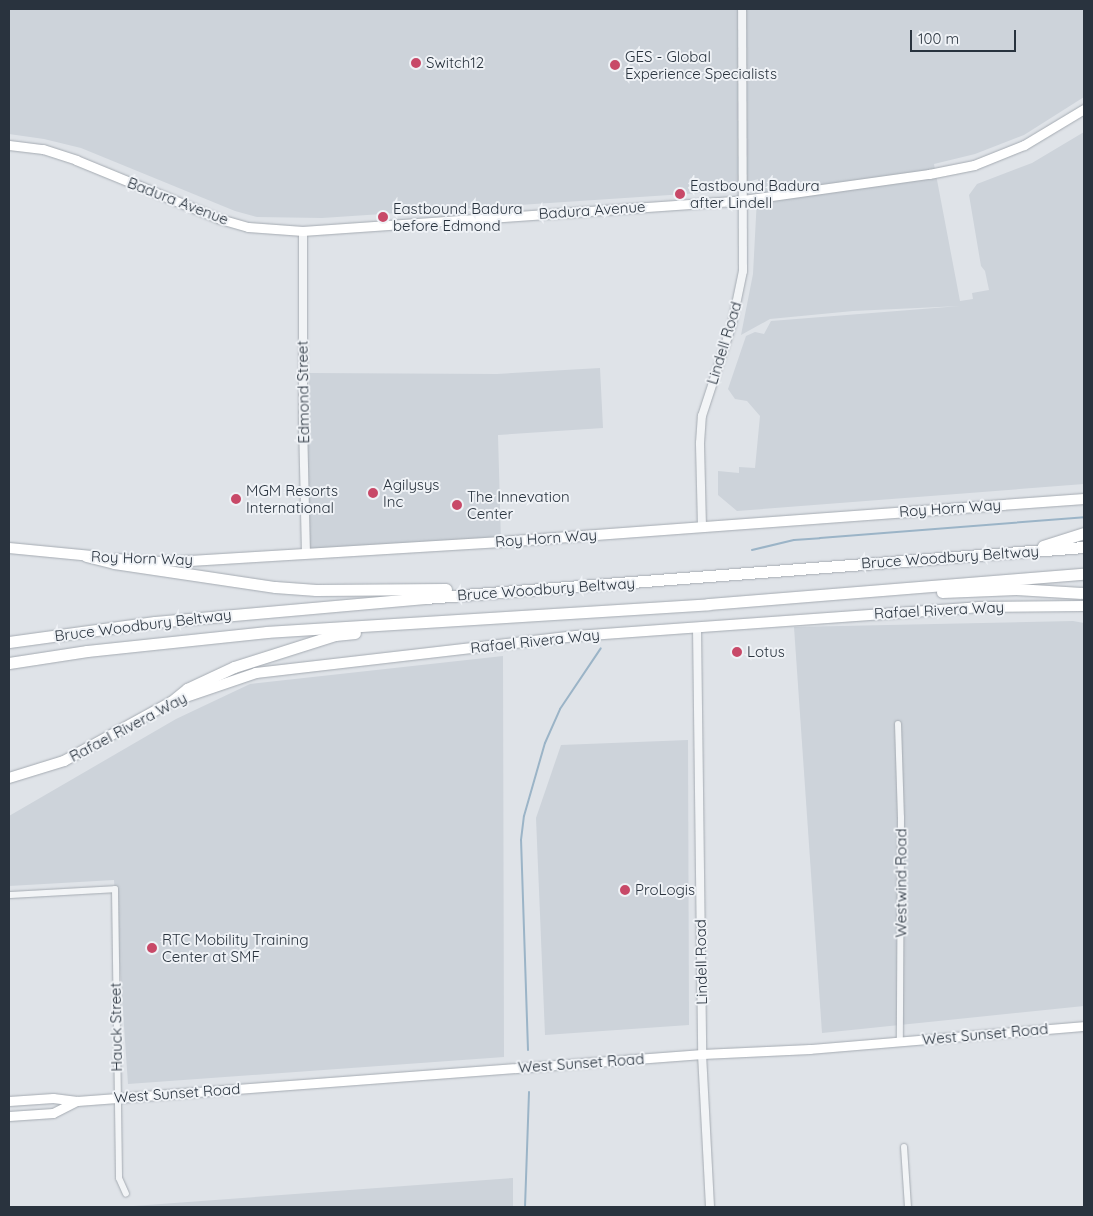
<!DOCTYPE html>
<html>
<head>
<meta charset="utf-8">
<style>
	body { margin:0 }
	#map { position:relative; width:1093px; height:1216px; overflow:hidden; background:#dfe3e8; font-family:Quicksand,sans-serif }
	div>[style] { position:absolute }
	.built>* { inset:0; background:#cdd3da }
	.stream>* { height:2px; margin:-1px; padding:0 1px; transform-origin:1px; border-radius:1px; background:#9bb4c7 }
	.roads { filter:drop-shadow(0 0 1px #a5abb2) drop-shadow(0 0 1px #a5abb2) }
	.minor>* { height:6px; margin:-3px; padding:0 3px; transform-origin:3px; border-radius:3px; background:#f2f4f6 }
	.tertiary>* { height:8px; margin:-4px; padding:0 4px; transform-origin:4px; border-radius:4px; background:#f2f4f6 }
	.secondary>* { height:9px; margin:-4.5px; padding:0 4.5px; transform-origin:4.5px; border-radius:4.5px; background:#fff }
	.primary>* { height:10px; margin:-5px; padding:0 5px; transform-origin:5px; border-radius:5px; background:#fff }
	.motorway>* { height:11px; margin:-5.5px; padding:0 5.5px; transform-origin:5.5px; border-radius:5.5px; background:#fff }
	.dots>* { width:14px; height:14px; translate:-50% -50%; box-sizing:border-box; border:2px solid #eff2f6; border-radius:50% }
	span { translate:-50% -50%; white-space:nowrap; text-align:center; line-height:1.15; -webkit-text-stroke:4px #eff2f6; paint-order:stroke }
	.poi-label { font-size:15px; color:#29333e }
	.left { translate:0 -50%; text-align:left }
	.street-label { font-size:15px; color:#29333e }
	.frame { position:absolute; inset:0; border:10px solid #29333e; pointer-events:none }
	.scale { position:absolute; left:910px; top:30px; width:106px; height:22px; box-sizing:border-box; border:2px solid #29333e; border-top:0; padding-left:6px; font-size:15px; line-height:18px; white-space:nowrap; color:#29333e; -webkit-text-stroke:4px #eff2f6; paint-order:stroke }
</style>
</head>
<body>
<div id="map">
	<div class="built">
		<div style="clip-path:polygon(9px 9px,1084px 9px,1084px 97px,1024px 135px,975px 154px,934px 164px,960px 301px,973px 299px,972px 293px,989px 290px,985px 271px,981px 266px,969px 195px,977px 184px,1032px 163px,1084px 132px,1084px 484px,737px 511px,718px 495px,718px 471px,739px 473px,739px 467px,755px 468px,760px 416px,747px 401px,735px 399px,728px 389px,746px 336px,755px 332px,764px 334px,771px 321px,960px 306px,853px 311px,770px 319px,741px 335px,753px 274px,758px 179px,715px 192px,322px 218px,257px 217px,235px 211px,81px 148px,44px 139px,9px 134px)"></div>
		<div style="clip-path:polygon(600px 368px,603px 428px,498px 435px,501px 542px,306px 554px,309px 373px,497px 374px)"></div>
		<div style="clip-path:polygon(1073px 621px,1084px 623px,1084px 1006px,822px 1033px,794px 627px)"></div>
		<div style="clip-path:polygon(503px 656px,504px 1057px,128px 1084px,114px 880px,9px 886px,9px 816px,176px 719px,250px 684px)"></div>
		<div style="clip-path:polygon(688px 740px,689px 1025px,545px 1035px,536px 818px,561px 745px)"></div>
		<div style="clip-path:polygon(513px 1178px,513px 1207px,120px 1207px)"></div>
	</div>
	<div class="stream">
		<div style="left:752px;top:550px;width:43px;rotate:-13.4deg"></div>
		<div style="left:794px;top:540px;width:26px;rotate:-4deg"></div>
		<div style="left:820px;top:538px;width:265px;rotate:-4.5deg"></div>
		<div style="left:528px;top:1050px;width:210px;rotate:-91.9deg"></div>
		<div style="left:521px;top:840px;width:24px;rotate:-83deg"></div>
		<div style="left:524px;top:816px;width:76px;rotate:-74deg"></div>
		<div style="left:545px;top:743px;width:37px;rotate:-66deg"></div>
		<div style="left:560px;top:709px;width:73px;rotate:-56.1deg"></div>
		<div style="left:525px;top:1207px;width:115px;rotate:-88deg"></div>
	</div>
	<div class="roads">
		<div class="minor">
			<div style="left:898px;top:724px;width:93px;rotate:88.2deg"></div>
			<div style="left:901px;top:817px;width:225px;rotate:90.3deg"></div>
			<div style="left:9px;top:895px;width:106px;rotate:-3.2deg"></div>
			<div style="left:115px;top:889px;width:289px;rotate:89.2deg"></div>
			<div style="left:119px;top:1178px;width:17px;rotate:66deg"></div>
			<div style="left:904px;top:1147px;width:60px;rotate:86.2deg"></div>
		</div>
		<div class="tertiary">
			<div style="left:303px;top:231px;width:191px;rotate:90deg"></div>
			<div style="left:303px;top:422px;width:132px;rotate:88.7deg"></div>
			<div style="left:702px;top:527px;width:84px;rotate:-91.4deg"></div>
			<div style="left:700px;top:443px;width:27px;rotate:-86deg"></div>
			<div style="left:702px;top:416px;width:97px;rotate:-71.9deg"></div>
			<div style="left:732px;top:324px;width:54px;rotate:-78.3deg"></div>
			<div style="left:743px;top:271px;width:262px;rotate:-90.2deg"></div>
			<div style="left:697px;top:627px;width:427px;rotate:89.3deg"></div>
			<div style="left:702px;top:1054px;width:153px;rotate:87deg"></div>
		</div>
		<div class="secondary">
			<div style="left:9px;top:145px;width:34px;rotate:7deg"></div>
			<div style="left:43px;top:149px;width:35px;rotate:18deg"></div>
			<div style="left:76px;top:160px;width:156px;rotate:22.3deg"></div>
			<div style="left:220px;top:219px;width:29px;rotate:16deg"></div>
			<div style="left:248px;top:227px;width:55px;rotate:4.2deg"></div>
			<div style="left:303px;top:231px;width:441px;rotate:-4deg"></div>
			<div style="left:743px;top:200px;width:188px;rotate:-8deg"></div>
			<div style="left:929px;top:174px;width:46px;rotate:-11.3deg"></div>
			<div style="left:974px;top:165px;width:54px;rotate:-21.8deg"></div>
			<div style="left:1024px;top:145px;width:70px;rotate:-31deg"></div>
			<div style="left:9px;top:1101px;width:44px;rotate:-3.9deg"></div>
			<div style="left:53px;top:1098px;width:24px;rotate:7deg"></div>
			<div style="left:77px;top:1101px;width:40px;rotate:-4.3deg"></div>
			<div style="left:117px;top:1098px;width:587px;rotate:-4.3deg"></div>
			<div style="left:702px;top:1054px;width:108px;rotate:-2.7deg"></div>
			<div style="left:810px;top:1049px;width:275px;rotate:-4.8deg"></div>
			<div style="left:9px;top:1116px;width:44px;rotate:-3.9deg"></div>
			<div style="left:53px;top:1113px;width:27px;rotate:-27deg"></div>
		</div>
		<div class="primary">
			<div style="left:9px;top:548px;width:83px;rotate:5.5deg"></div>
			<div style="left:117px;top:559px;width:38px;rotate:5deg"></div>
			<div style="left:155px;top:562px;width:35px;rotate:-2deg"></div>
			<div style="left:190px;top:561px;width:312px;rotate:-3.5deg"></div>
			<div style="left:501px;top:542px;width:585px;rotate:-4.22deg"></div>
			<div style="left:9px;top:778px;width:58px;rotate:-17.2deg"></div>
			<div style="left:64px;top:761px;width:122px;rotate:-28.9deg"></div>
			<div style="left:171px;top:702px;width:90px;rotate:-18.8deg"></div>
			<div style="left:256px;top:673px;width:322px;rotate:-6.6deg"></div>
			<div style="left:576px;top:636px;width:403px;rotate:-4.1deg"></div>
			<div style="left:978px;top:607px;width:106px;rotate:-0.5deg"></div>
		</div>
		<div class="motorway">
			<div style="left:1043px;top:546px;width:43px;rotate:-17.6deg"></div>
			<div style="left:86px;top:556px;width:29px;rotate:14deg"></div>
			<div style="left:114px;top:563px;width:163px;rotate:8.5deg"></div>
			<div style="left:275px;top:587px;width:41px;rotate:4.2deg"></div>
			<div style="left:316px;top:590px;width:130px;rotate:-0.4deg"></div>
			<div style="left:942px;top:592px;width:74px;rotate:-2.3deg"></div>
			<div style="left:1016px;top:589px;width:68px;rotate:3.4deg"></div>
			<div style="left:9px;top:642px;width:147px;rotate:-7.8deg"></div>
			<div style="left:155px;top:622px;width:271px;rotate:-5.1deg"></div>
			<div style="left:425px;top:598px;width:661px;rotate:-4.43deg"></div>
			<div style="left:9px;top:663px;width:79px;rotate:-8.7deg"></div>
			<div style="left:87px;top:651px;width:181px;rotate:-6deg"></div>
			<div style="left:267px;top:632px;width:442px;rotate:-3.6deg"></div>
			<div style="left:708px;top:604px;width:377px;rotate:-4.6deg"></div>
			<div style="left:171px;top:702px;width:21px;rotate:-39deg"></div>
			<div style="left:187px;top:689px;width:52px;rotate:-25.1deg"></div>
			<div style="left:234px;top:667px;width:106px;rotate:-17.6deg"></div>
			<div style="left:335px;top:635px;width:20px;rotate:-6deg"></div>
		</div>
	</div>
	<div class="dots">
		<div style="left:416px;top:63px;background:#c84968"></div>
		<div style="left:615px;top:65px;background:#c84968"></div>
		<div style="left:680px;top:194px;background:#c84968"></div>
		<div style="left:383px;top:217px;background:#c84968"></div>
		<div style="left:373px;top:493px;background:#c84968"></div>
		<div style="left:236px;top:499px;background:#c84968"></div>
		<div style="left:457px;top:505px;background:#c84968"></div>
		<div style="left:737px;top:652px;background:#c84968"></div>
		<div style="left:625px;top:890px;background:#c84968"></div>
		<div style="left:152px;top:948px;background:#c84968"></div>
	</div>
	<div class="poi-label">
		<span class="left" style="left:625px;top:65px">GES - Global<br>Experience Specialists</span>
		<span class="left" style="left:426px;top:63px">Switch12</span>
		<span class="left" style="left:690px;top:194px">Eastbound Badura<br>after Lindell</span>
		<span class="left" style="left:393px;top:217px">Eastbound Badura<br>before Edmond</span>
		<span class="left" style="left:383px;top:493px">Agilysys<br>Inc</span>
		<span class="left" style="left:246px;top:499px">MGM Resorts<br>International</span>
		<span class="left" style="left:467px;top:505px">The Innevation<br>Center</span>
		<span class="left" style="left:747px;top:652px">Lotus</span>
		<span class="left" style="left:635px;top:890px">ProLogis</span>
		<span class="left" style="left:162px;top:948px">RTC Mobility Training<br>Center at SMF</span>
	</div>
	<div class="street-label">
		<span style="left:178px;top:201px;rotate:21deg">Badura Avenue</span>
		<span style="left:592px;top:210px;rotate:-4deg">Badura Avenue</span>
		<span style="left:724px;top:343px;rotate:-73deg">Lindell Road</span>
		<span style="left:303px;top:392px;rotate:-91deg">Edmond Street</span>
		<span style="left:950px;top:508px;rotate:-4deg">Roy Horn Way</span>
		<span style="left:546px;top:538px;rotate:-4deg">Roy Horn Way</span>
		<span style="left:950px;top:557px;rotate:-4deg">Bruce Woodbury Beltway</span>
		<span style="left:142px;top:558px;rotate:2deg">Roy Horn Way</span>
		<span style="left:546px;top:589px;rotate:-4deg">Bruce Woodbury Beltway</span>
		<span style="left:939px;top:610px;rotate:-3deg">Rafael Rivera Way</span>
		<span style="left:143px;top:625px;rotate:-7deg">Bruce Woodbury Beltway</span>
		<span style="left:535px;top:641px;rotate:-6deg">Rafael Rivera Way</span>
		<span style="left:128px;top:727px;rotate:-28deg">Rafael Rivera Way</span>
		<span style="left:901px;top:883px;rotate:-90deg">Westwind Road</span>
		<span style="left:701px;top:962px;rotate:-91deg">Lindell Road</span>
		<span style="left:116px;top:1027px;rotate:-91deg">Hauck Street</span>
		<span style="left:985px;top:1034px;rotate:-5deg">West Sunset Road</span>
		<span style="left:581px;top:1063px;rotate:-4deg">West Sunset Road</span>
		<span style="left:177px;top:1093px;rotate:-4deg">West Sunset Road</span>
	</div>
	<div class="frame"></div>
	<div class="scale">100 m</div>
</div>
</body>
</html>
